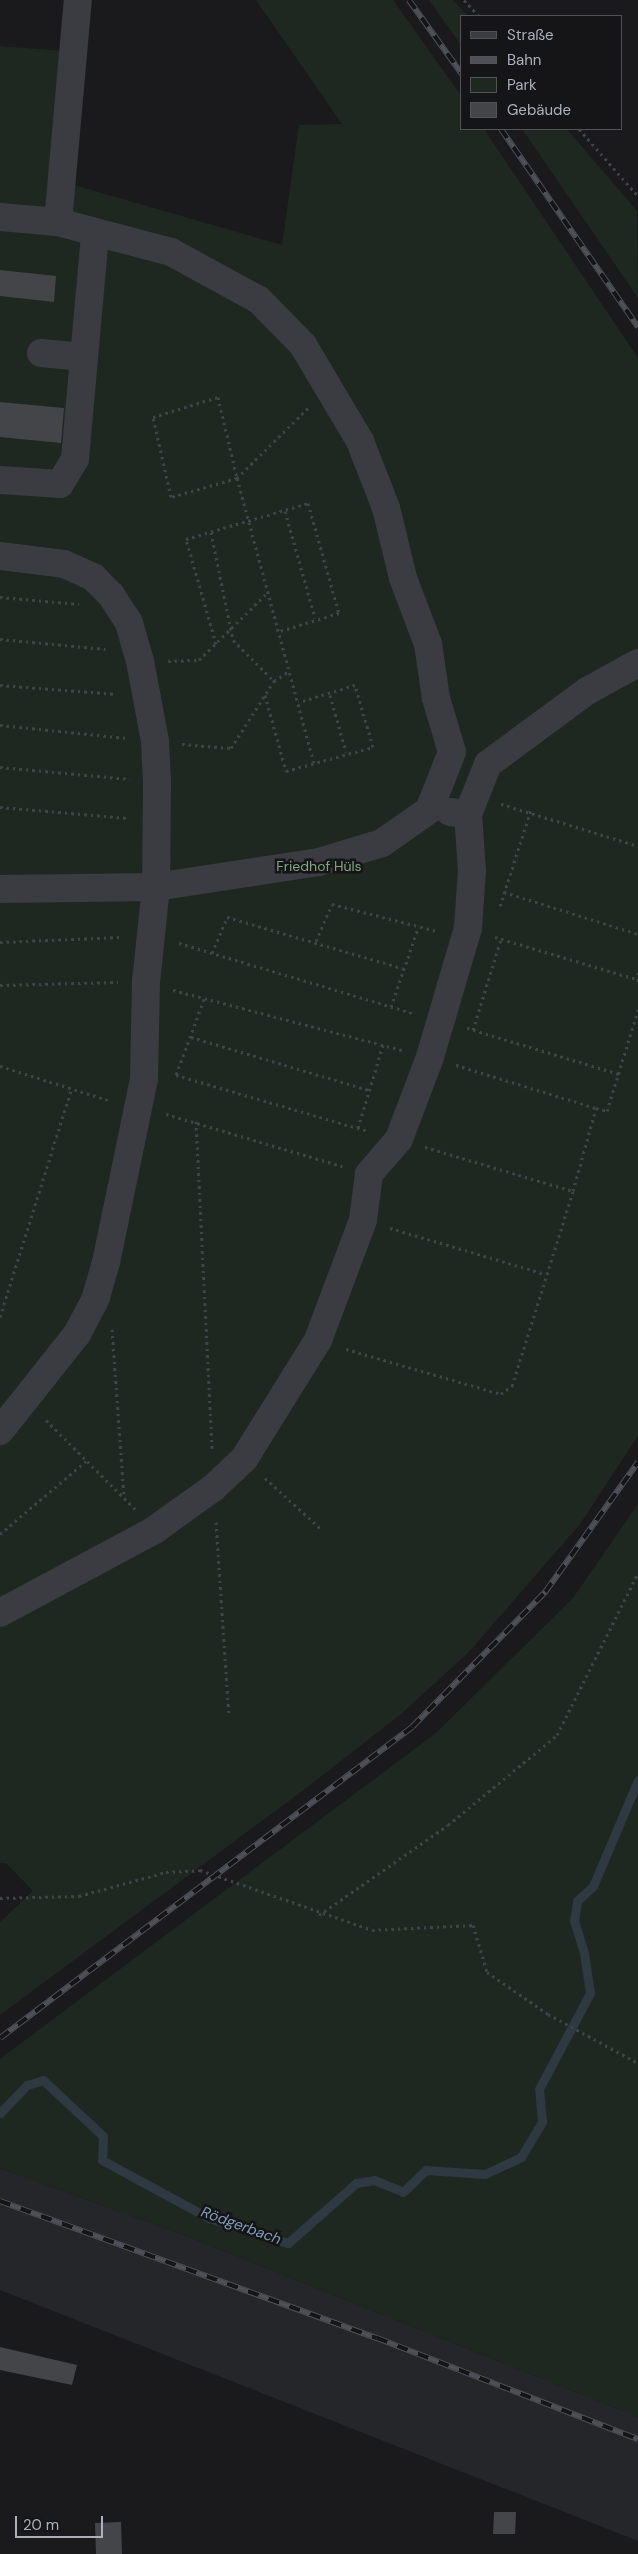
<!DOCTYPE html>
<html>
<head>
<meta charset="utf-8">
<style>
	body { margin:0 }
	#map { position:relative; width:638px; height:2554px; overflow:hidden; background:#1a1a1c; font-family:"DM Sans",sans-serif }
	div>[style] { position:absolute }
	.built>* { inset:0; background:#252629 }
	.green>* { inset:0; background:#1f2820 }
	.stream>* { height:9px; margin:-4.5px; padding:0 4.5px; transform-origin:4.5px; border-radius:4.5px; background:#2e3941 }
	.building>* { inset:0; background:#444549 }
	.path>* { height:3px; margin-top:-1.5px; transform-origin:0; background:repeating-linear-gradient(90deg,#404349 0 2.5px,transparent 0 6.5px) }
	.minor>* { height:28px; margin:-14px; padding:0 14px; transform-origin:14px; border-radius:14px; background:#3a3c41 }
	.rail>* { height:5.5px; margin-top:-2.75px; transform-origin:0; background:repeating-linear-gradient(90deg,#151517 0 11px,#4d5057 0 22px); box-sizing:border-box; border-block:1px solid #4d5057 }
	span { translate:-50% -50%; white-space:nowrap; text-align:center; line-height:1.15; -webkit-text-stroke:5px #151517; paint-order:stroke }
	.park-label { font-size:14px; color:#81a883 }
	.water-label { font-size:15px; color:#819fb9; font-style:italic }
	.legend { position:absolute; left:460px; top:15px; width:162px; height:115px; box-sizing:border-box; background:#151517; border:1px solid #515359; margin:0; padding:6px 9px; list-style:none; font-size:15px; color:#abb1bc }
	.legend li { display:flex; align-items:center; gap:10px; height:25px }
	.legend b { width:25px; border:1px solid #515359 }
	.scale { position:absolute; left:15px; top:2516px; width:88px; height:22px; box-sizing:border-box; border:2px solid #abb1bc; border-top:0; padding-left:6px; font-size:15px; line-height:18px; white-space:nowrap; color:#abb1bc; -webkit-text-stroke:4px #151517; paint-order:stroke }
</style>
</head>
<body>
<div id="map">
	<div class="built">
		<div style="clip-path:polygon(0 2168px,179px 2233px,638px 2417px,638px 2541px,0 2290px)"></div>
	</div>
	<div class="green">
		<div style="clip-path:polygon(256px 0,393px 0,462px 97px,462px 129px,484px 129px,638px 358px,638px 1436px,580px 1524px,469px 1652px,401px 1714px,305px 1789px,0 2015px,0 1922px,33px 1891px,6px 1863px,0 1863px,0 46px,62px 51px,53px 179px,282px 245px,299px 125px,342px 124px)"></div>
		<div style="clip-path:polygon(429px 0,453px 0,468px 16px,462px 16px,462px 46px)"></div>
		<div style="clip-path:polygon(522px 129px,567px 129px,637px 211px,638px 298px)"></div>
		<div style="clip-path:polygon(638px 1504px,638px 2417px,179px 2233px,0 2168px,0 2059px,436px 1733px,573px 1598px)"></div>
	</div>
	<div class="stream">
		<div style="left:0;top:2113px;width:39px;rotate:-46deg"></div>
		<div style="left:27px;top:2085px;width:17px;rotate:-17deg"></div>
		<div style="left:43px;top:2080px;width:82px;rotate:43deg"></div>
		<div style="left:103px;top:2136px;width:24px;rotate:92deg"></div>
		<div style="left:102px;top:2160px;width:122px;rotate:28.5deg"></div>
		<div style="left:209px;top:2218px;width:83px;rotate:17.6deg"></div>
		<div style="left:288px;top:2243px;width:91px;rotate:-41.4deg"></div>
		<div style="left:356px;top:2183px;width:18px;rotate:-9deg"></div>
		<div style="left:374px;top:2180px;width:31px;rotate:22deg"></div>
		<div style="left:403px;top:2192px;width:32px;rotate:-44deg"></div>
		<div style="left:426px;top:2170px;width:59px;rotate:3.9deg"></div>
		<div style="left:485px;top:2174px;width:40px;rotate:-25deg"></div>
		<div style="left:521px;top:2157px;width:41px;rotate:-59deg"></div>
		<div style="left:542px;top:2122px;width:33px;rotate:-95deg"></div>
		<div style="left:539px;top:2089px;width:109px;rotate:-62deg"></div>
		<div style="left:590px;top:1993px;width:40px;rotate:-98.5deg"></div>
		<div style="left:584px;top:1953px;width:34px;rotate:-107deg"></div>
		<div style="left:574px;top:1921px;width:20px;rotate:-81deg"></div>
		<div style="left:577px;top:1901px;width:22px;rotate:-43deg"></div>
		<div style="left:593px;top:1886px;width:115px;rotate:-67deg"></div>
	</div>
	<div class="building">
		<div style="clip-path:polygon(0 270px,56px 276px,54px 302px,0 296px)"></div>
		<div style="clip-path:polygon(0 402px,64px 408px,61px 443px,0 437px)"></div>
		<div style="clip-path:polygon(0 2347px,77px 2365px,72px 2385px,0 2370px)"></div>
		<div style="clip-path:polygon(494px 2512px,516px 2512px,515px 2534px,493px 2534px)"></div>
		<div style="clip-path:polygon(121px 2522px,122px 2554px,96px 2554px,95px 2523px)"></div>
	</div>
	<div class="path">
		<div style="left:464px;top:0;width:22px;rotate:47deg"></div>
		<div style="left:579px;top:129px;width:89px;rotate:48.6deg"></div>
		<div style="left:218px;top:397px;width:83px;rotate:76.8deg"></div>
		<div style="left:237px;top:478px;width:69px;rotate:163.9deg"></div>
		<div style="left:171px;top:497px;width:82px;rotate:-102.7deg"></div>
		<div style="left:153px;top:417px;width:68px;rotate:-17.1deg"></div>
		<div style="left:308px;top:408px;width:100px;rotate:135.4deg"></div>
		<div style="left:237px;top:478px;width:296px;rotate:74.9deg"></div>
		<div style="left:285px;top:511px;width:111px;rotate:74.3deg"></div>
		<div style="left:211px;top:532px;width:110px;rotate:78.5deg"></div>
		<div style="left:233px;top:640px;width:58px;rotate:45deg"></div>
		<div style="left:0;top:597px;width:79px;rotate:5.1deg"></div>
		<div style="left:0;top:639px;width:106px;rotate:5.4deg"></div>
		<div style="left:216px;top:644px;width:109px;rotate:-105.9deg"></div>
		<div style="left:186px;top:539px;width:127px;rotate:-16.4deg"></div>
		<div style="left:308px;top:503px;width:114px;rotate:74.3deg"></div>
		<div style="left:339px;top:613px;width:65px;rotate:163deg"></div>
		<div style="left:168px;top:661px;width:31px;rotate:-2deg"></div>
		<div style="left:199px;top:660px;width:94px;rotate:-44.6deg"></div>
		<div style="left:0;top:685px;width:117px;rotate:4.4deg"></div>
		<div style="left:265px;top:695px;width:79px;rotate:74.6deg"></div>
		<div style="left:286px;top:771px;width:90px;rotate:-15.4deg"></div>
		<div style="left:373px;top:747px;width:65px;rotate:-106.2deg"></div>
		<div style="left:355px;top:685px;width:59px;rotate:163.1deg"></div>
		<div style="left:330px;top:695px;width:59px;rotate:74.3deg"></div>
		<div style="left:0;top:725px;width:127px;rotate:5.9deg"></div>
		<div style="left:182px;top:744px;width:49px;rotate:4.7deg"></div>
		<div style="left:231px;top:748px;width:80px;rotate:-57.3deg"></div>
		<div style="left:274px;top:681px;width:17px;rotate:-33deg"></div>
		<div style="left:0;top:767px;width:130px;rotate:5.3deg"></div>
		<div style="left:501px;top:804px;width:143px;rotate:17deg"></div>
		<div style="left:0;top:807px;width:128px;rotate:4.9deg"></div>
		<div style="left:504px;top:892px;width:140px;rotate:17.4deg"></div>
		<div style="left:500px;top:906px;width:101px;rotate:-72.1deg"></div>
		<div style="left:495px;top:937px;width:147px;rotate:16.6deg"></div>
		<div style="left:316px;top:941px;width:40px;rotate:-66.6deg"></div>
		<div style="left:332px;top:904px;width:108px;rotate:14.4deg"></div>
		<div style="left:0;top:942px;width:122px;rotate:-2.3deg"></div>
		<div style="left:179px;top:943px;width:244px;rotate:16.7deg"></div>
		<div style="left:212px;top:953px;width:39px;rotate:-67deg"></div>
		<div style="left:227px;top:917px;width:185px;rotate:16.3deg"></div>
		<div style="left:638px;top:972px;width:10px;rotate:90deg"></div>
		<div style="left:0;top:985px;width:118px;rotate:-1.5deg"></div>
		<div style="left:173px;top:990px;width:237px;rotate:14.7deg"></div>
		<div style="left:204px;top:999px;width:81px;rotate:110.2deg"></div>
		<div style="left:176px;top:1075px;width:200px;rotate:16.3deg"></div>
		<div style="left:391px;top:1007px;width:83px;rotate:-71.1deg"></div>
		<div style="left:467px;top:1028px;width:159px;rotate:16.8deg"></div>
		<div style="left:473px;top:1030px;width:95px;rotate:-72.9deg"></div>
		<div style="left:191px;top:1037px;width:186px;rotate:16.6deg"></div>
		<div style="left:456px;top:1065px;width:146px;rotate:17.1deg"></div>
		<div style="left:0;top:1066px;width:116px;rotate:17.5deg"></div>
		<div style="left:166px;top:1114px;width:184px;rotate:16.5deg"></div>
		<div style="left:196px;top:1121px;width:329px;rotate:87.2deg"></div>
		<div style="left:358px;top:1128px;width:87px;rotate:-73.2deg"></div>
		<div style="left:425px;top:1147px;width:154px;rotate:16.6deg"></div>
		<div style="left:573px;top:1191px;width:86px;rotate:-74.5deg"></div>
		<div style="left:596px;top:1108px;width:11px;rotate:15deg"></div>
		<div style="left:607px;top:1111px;width:106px;rotate:-72.9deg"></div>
		<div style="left:390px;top:1228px;width:162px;rotate:16.5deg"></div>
		<div style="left:0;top:1317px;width:237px;rotate:-72.6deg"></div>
		<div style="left:112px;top:1329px;width:166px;rotate:85.9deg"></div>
		<div style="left:346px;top:1349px;width:161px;rotate:16.2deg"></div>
		<div style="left:501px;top:1394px;width:14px;rotate:-36deg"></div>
		<div style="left:512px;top:1386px;width:204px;rotate:-72.6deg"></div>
		<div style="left:46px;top:1420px;width:126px;rotate:45deg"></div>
		<div style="left:265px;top:1478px;width:74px;rotate:42.3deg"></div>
		<div style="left:216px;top:1522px;width:194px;rotate:86.2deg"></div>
		<div style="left:0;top:1534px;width:113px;rotate:-40.3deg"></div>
		<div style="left:0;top:1898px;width:79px;rotate:-1.5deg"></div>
		<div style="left:79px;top:1896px;width:90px;rotate:-15.4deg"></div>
		<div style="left:166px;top:1872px;width:34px;rotate:-3deg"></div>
		<div style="left:200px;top:1870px;width:182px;rotate:19.2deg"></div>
		<div style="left:372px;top:1930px;width:101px;rotate:-2.8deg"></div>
		<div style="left:473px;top:1925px;width:49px;rotate:73.4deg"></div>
		<div style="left:487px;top:1972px;width:74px;rotate:34.5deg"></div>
		<div style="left:548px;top:2014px;width:102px;rotate:28.6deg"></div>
		<div style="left:319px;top:1915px;width:157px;rotate:-34.9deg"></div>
		<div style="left:448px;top:1825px;width:141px;rotate:-39.5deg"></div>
		<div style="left:557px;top:1735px;width:181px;rotate:-63.4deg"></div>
	</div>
	<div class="minor">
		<div style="left:0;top:217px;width:58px;rotate:4.9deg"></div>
		<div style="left:58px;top:222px;width:117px;rotate:14.9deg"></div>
		<div style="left:171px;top:252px;width:100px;rotate:28.6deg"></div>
		<div style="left:259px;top:300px;width:63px;rotate:45.6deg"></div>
		<div style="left:303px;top:345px;width:112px;rotate:59.3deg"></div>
		<div style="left:360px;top:441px;width:72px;rotate:68.8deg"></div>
		<div style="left:386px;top:508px;width:72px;rotate:76.3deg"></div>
		<div style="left:403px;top:578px;width:71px;rotate:69.3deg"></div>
		<div style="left:428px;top:644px;width:55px;rotate:81.6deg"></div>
		<div style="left:436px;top:698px;width:56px;rotate:73.5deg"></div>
		<div style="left:452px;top:752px;width:62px;rotate:111.6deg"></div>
		<div style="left:429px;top:810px;width:57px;rotate:144.9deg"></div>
		<div style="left:382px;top:843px;width:66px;rotate:163.2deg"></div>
		<div style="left:319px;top:862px;width:165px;rotate:171.3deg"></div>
		<div style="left:156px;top:887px;width:156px;rotate:179.3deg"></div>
		<div style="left:58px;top:222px;width:223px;rotate:-84.9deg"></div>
		<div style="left:41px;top:353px;width:43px;rotate:5.3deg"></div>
		<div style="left:0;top:480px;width:60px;rotate:3.8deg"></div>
		<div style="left:60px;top:484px;width:29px;rotate:-59deg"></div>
		<div style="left:75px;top:459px;width:226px;rotate:-84.9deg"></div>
		<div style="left:0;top:556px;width:64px;rotate:7.1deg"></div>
		<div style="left:64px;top:564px;width:32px;rotate:24deg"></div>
		<div style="left:93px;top:577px;width:25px;rotate:45deg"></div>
		<div style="left:111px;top:595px;width:33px;rotate:57deg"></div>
		<div style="left:129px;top:623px;width:40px;rotate:74deg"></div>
		<div style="left:140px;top:661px;width:81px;rotate:79.4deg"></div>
		<div style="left:155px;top:741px;width:41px;rotate:87.2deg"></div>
		<div style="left:157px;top:782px;width:105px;rotate:90.5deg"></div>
		<div style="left:156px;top:887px;width:96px;rotate:96deg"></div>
		<div style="left:146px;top:982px;width:97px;rotate:91.2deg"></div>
		<div style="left:144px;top:1079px;width:187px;rotate:101.7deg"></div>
		<div style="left:106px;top:1262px;width:37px;rotate:106deg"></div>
		<div style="left:96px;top:1298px;width:41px;rotate:117.8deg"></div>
		<div style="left:77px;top:1334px;width:124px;rotate:128.4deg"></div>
		<div style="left:450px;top:812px;width:18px;rotate:6deg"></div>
		<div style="left:468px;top:814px;width:54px;rotate:-68.2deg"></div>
		<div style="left:488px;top:764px;width:123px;rotate:-36.4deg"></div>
		<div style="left:587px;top:691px;width:58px;rotate:-28.8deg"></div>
		<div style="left:0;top:1613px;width:174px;rotate:-28.2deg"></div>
		<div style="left:153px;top:1531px;width:74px;rotate:-35.6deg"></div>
		<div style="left:213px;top:1488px;width:42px;rotate:-43.1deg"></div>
		<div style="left:244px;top:1459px;width:140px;rotate:-58.1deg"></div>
		<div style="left:318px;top:1340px;width:128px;rotate:-69.4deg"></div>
		<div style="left:363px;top:1220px;width:46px;rotate:-82.6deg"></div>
		<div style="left:369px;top:1174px;width:46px;rotate:-49.4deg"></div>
		<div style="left:399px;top:1139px;width:88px;rotate:-69.3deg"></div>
		<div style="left:430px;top:1057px;width:134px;rotate:-73.6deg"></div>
		<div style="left:468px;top:928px;width:57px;rotate:-86deg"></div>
		<div style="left:472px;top:871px;width:57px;rotate:-94deg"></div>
	</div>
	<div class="rail">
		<div style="left:409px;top:0;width:91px;rotate:54.4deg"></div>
		<div style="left:501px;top:129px;width:241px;rotate:55.3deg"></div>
		<div style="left:0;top:2038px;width:516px;rotate:-37.05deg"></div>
		<div style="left:412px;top:1727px;width:190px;rotate:-45.4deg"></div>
		<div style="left:545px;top:1592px;width:160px;rotate:-54.4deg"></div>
		<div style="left:0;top:2201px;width:401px;rotate:20deg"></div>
		<div style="left:377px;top:2338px;width:280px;rotate:21.2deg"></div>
	</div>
	<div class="park-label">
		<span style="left:319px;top:866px">Friedhof Hüls</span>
	</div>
	<div class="water-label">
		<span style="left:241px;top:2226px;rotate:20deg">Rödgerbach</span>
	</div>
	<ul class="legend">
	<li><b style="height:6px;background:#3a3c41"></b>Straße</li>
	<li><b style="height:6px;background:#4d5057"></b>Bahn</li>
	<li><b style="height:14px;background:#1f2820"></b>Park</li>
	<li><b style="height:14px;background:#444549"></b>Gebäude</li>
	</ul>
	<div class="scale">20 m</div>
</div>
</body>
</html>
